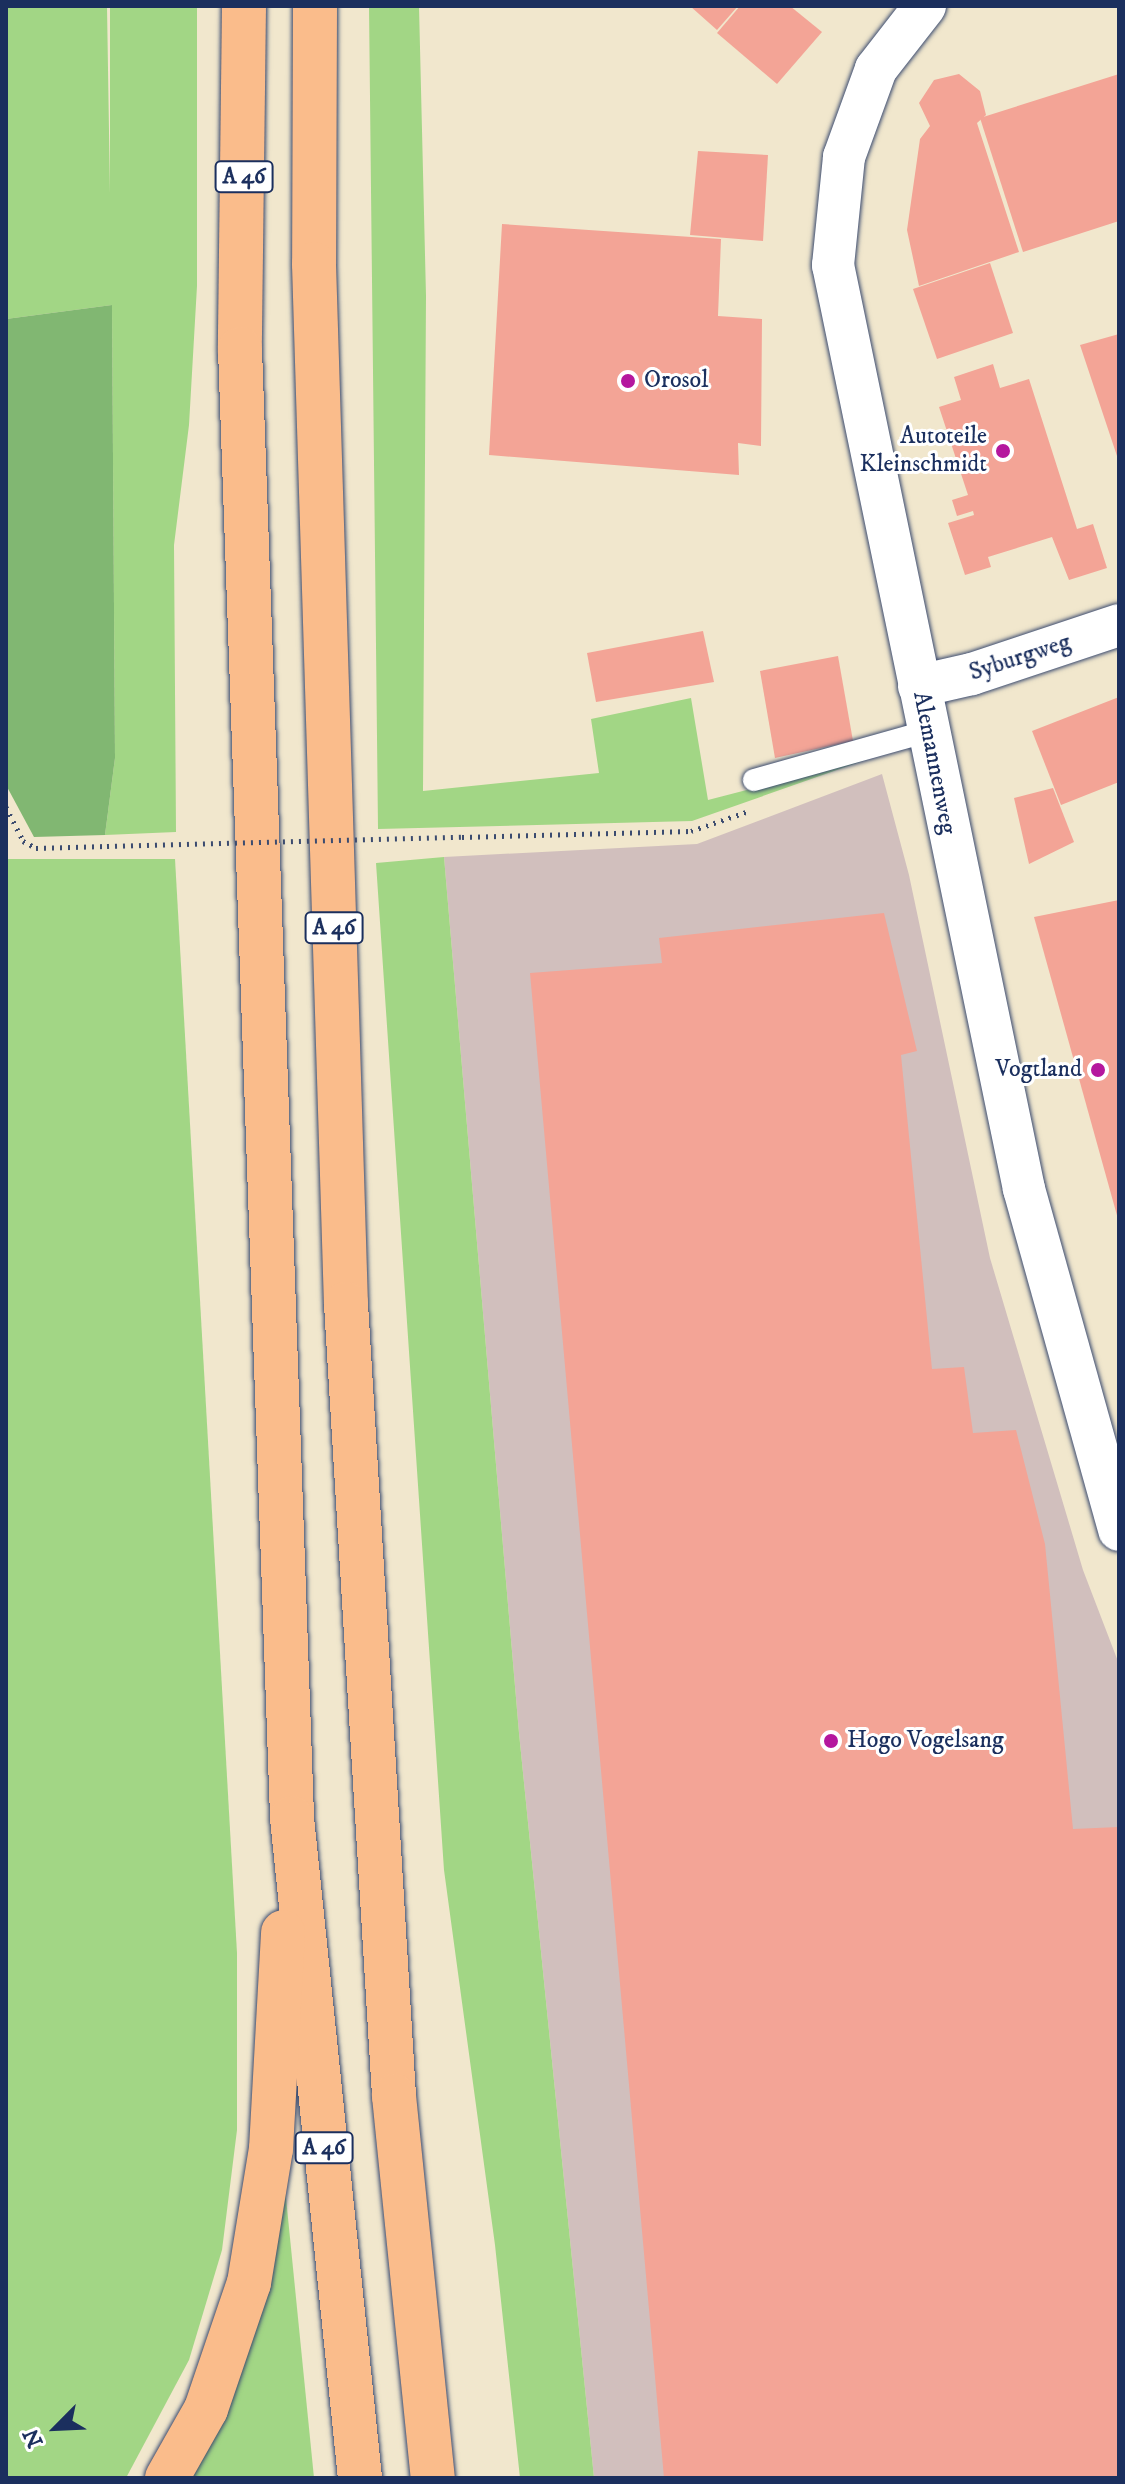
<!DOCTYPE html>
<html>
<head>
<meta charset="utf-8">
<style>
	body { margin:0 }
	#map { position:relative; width:1125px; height:2484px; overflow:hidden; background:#f1e7cd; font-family:"IM FELL DW Pica",serif }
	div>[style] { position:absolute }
	.industrial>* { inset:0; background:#d1bfbd }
	.green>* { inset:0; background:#a2d685 }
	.forest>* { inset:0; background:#81b772 }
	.building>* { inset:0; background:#f3a496 }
	.path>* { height:5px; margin-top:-2.5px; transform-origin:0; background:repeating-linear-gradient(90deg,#3b4b6f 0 2px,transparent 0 8px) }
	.roads { filter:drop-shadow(0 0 2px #3b4b6f) drop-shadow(0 0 2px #3b4b6f) }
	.service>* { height:22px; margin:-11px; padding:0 11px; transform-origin:11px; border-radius:11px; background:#fff }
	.minor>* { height:42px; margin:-21px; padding:0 21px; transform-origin:21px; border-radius:21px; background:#fff }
	.motorway>* { height:44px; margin:-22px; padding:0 22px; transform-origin:22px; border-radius:22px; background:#fabc8b }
	.path-bridge>* { height:5px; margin-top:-2.5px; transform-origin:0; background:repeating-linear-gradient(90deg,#3b4b6f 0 2px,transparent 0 8px) }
	.dots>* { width:22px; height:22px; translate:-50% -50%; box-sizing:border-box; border:4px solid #fff; border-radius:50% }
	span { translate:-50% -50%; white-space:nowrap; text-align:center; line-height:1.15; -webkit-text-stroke:6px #fff; paint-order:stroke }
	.shield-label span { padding:2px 6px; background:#fff; border:2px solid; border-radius:6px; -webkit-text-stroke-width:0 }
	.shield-label { font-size:22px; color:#1b2f5e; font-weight:700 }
	.poi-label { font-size:24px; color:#1b2f5e }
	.left { translate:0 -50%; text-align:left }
	.right { translate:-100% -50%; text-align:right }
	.street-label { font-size:24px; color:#1b2f5e }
	.frame { position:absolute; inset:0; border:8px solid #1b2f5e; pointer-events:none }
	.north { position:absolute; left:16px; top:2388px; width:80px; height:80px; -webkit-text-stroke:6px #fff; paint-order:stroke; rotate:246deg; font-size:22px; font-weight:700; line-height:32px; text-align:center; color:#1b2f5e }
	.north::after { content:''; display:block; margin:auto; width:28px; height:36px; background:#1b2f5e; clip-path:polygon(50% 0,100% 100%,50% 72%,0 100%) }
</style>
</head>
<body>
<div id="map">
	<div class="industrial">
		<div style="clip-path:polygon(882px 774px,909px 875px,990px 1258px,1083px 1570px,1119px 1664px,1119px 2478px,594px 2478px,519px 1733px,444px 857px,697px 844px)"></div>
	</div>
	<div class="green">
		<div style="clip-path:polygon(6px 6px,107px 6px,110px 194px,110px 6px,197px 6px,197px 286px,189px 425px,174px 545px,176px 832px,105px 835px,115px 758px,112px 305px,6px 319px)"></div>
		<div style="clip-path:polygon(369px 6px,419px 6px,426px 296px,423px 791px,599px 773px,591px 719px,691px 698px,708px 800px,871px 758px,692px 821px,378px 829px)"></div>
		<div style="clip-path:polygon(444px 857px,519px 1733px,594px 2478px,520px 2478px,495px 2245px,444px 1870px,376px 863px)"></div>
		<div style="clip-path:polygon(6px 859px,175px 859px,237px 1953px,237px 2130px,222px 2250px,189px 2360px,126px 2478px,6px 2478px)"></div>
		<div style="clip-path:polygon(284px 2178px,314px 2478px,186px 2478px)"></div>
	</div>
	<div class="forest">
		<div style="clip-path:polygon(112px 305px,115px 758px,105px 835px,34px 837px,6px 785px,6px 319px)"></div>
	</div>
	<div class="building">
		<div style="clip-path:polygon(690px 6px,738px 6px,717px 30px)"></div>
		<div style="clip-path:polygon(740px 6px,790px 6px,822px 32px,777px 84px,717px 33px)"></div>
		<div style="clip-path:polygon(959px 74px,980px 91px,986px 115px,977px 123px,1019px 252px,919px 286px,907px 230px,920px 139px,930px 126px,919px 103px,934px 80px)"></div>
		<div style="clip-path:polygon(1119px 74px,1119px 221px,1023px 252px,980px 118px)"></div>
		<div style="clip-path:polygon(698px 151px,768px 155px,763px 241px,690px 235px)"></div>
		<div style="clip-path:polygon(502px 224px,721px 239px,718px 316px,762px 319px,761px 446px,738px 443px,739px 475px,489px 455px)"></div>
		<div style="clip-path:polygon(990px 263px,1013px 333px,937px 359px,913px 289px)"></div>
		<div style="clip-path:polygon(1119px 334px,1119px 459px,1118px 459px,1080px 345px)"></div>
		<div style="clip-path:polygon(993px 364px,1000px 388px,1029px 379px,1077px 529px,1093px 524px,1107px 568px,1069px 580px,1052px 537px,988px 557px,991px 567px,965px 575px,948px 523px,974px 515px,973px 511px,957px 516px,952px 500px,968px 495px,939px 407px,961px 400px,954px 377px)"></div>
		<div style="clip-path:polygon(703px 631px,714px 682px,596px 702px,587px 653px)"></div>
		<div style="clip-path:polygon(838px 656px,853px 741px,775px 758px,760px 671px)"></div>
		<div style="clip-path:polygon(1119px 697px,1119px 782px,1061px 805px,1032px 731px)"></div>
		<div style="clip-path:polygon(1053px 788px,1074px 842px,1029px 864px,1014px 798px)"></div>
		<div style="clip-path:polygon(1119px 900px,1119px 1219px,1118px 1219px,1034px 917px)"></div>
		<div style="clip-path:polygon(884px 913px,917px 1051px,901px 1055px,932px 1369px,964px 1367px,973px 1433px,1016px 1430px,1045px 1544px,1073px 1829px,1119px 1827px,1119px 2478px,664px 2478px,530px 973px,662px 963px,659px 938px)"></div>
	</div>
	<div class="path">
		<div style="left:6px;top:807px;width:38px;rotate:63deg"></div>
		<div style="left:23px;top:841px;width:15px;rotate:28deg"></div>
		<div style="left:36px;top:848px;width:71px;rotate:-1.6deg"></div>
		<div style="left:462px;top:837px;width:229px;rotate:-1.5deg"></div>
		<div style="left:691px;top:831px;width:61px;rotate:-19deg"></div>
	</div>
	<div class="roads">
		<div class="service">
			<div style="left:754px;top:780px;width:181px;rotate:-15.7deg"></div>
		</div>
		<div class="minor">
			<div style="left:925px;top:6px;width:80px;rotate:127.9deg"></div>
			<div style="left:876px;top:69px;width:94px;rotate:110deg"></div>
			<div style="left:844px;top:157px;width:109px;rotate:95.8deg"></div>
			<div style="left:833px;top:265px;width:944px;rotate:78.32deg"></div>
			<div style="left:1024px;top:1189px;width:354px;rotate:74.4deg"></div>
			<div style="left:919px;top:686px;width:54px;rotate:-12.8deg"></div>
			<div style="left:972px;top:674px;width:155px;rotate:-18.4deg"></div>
		</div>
		<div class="motorway">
			<div style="left:244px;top:6px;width:343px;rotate:90.7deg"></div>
			<div style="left:240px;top:349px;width:1470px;rotate:87.97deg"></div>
			<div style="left:292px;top:1818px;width:663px;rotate:84.12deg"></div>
			<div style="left:315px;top:6px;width:258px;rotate:90.2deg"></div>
			<div style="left:314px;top:264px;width:1040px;rotate:88.24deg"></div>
			<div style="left:346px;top:1304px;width:793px;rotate:86.53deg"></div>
			<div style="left:394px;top:2096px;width:384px;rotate:84.2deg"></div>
			<div style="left:167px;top:2478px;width:79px;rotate:-60.5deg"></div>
			<div style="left:206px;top:2409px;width:133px;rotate:-71.2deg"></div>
			<div style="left:249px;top:2283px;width:136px;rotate:-80.7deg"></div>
			<div style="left:271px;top:2149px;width:217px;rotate:-86.8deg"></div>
		</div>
	</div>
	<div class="path-bridge">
		<div style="left:107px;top:846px;width:355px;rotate:-1.5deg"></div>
	</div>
	<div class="dots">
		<div style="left:628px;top:381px;background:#b5179e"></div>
		<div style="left:1003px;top:451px;background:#b5179e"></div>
		<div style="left:1098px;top:1070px;background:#b5179e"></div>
		<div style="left:831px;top:1741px;background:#b5179e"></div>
	</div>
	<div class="shield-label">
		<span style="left:244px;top:177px">A 46</span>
		<span style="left:334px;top:928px">A 46</span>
		<span style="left:324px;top:2148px">A 46</span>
	</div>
	<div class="poi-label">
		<span class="left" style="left:644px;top:381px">Orosol</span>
		<span class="right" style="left:987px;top:451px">Autoteile<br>Kleinschmidt</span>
		<span class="right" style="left:1082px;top:1070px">Vogtland</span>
		<span class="left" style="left:847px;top:1741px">Hogo Vogelsang</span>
	</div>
	<div class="street-label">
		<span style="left:1020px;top:658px;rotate:-18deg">Syburgweg</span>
		<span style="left:934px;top:763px;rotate:79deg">Alemannenweg</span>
	</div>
	<div class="frame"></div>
	<div class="north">N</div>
</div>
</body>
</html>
